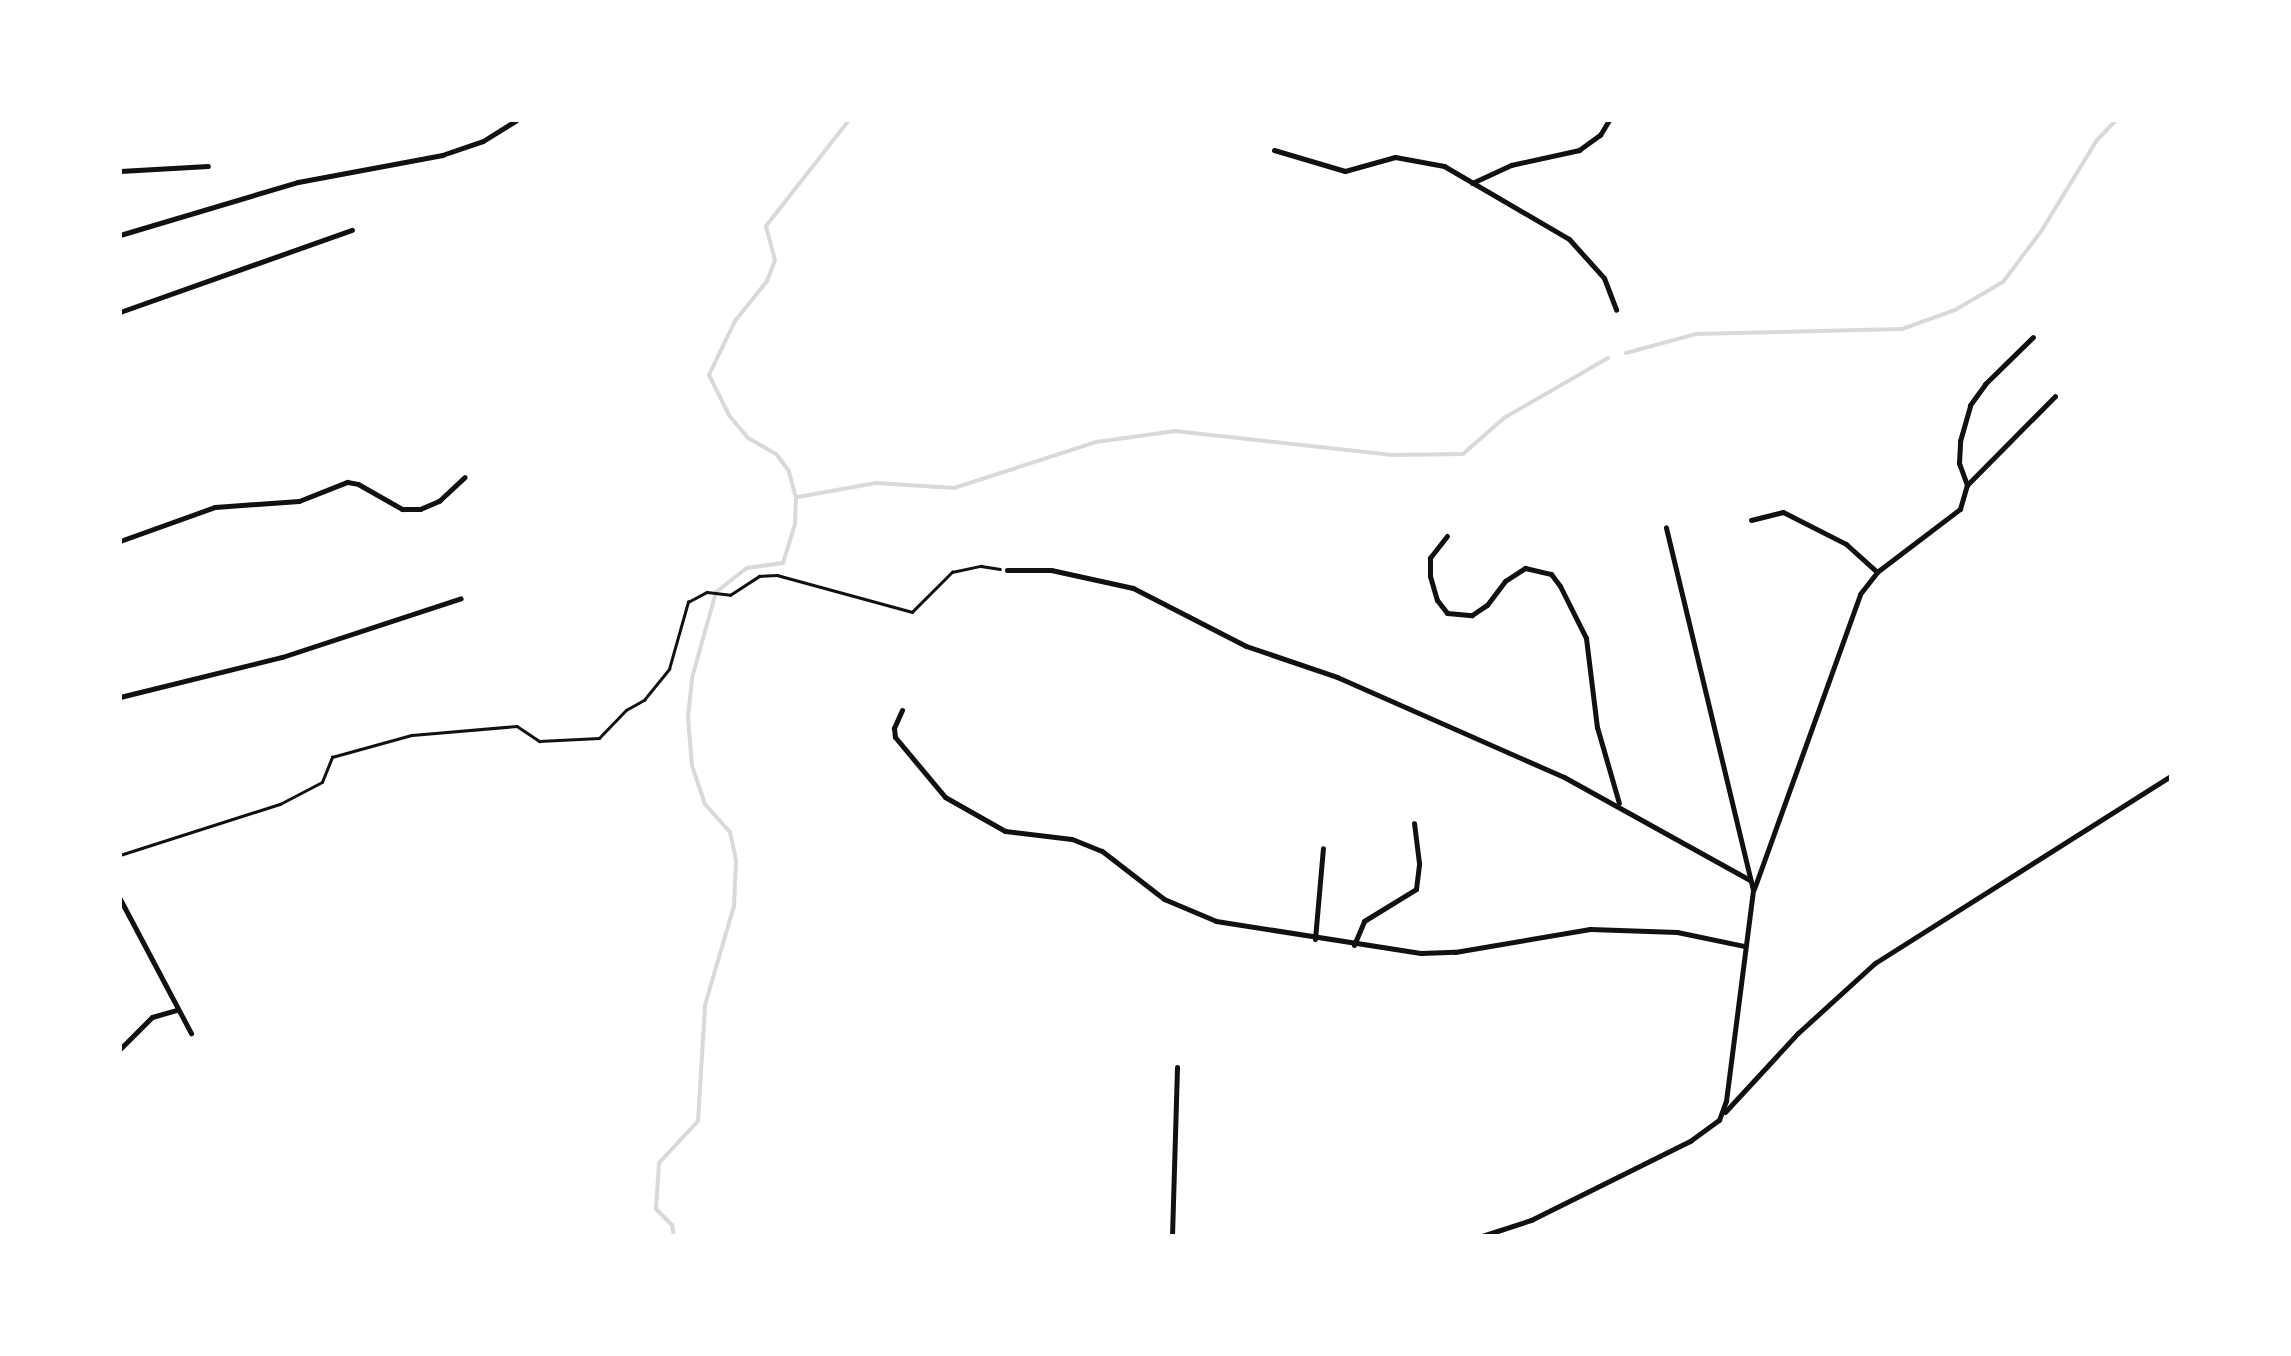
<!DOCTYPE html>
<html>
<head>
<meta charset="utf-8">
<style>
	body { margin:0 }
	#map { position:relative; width:2291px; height:1356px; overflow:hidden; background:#fff; font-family:Cabin,sans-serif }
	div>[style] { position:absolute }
	.stream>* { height:4px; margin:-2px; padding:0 2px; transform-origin:2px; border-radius:2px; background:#d9d9d9 }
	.path>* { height:2.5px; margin:-1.25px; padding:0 1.25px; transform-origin:1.25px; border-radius:1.25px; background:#111 }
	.minor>* { height:5px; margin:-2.5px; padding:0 2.5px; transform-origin:2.5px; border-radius:2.5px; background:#111 }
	span { translate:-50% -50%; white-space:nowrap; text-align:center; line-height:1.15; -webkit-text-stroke:10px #fff; paint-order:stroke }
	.frame { position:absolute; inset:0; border:122px solid #fff; pointer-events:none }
</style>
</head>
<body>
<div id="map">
	<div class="stream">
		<div style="left:1626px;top:353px;width:73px;rotate:-15.2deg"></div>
		<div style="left:1696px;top:334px;width:206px;rotate:-1.4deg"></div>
		<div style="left:1902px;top:329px;width:56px;rotate:-19.7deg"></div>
		<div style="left:1955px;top:310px;width:56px;rotate:-30.3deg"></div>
		<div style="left:2003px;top:282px;width:65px;rotate:-53.1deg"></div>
		<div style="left:2042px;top:230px;width:105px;rotate:-58.6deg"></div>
		<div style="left:2097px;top:140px;width:28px;rotate:-46deg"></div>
		<div style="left:798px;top:497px;width:79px;rotate:-10.2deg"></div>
		<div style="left:876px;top:483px;width:78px;rotate:3.7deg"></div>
		<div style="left:954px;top:488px;width:149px;rotate:-17.9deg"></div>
		<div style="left:1096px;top:442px;width:80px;rotate:-7.9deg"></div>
		<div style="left:1175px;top:431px;width:219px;rotate:6.3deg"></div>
		<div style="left:1393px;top:455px;width:70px;rotate:-0.8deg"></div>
		<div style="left:1463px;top:454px;width:55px;rotate:-41.3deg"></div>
		<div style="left:1504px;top:418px;width:120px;rotate:-30deg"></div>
		<div style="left:674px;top:1236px;width:11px;rotate:-100deg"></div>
		<div style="left:672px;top:1225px;width:23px;rotate:-135deg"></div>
		<div style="left:656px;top:1209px;width:46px;rotate:-86.3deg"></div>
		<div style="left:659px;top:1163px;width:57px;rotate:-47.1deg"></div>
		<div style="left:698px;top:1121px;width:116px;rotate:-86.5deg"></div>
		<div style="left:705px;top:1005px;width:103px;rotate:-73.7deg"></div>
		<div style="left:734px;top:906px;width:46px;rotate:-87.5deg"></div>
		<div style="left:736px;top:860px;width:29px;rotate:-102deg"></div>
		<div style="left:730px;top:832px;width:38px;rotate:-132deg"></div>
		<div style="left:705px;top:804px;width:40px;rotate:-108.9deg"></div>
		<div style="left:692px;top:766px;width:49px;rotate:-94.7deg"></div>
		<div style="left:688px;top:717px;width:39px;rotate:-84deg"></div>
		<div style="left:692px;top:678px;width:89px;rotate:-74.4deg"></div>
		<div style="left:716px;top:592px;width:39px;rotate:-38deg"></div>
		<div style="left:747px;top:568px;width:36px;rotate:-8deg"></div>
		<div style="left:783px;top:563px;width:41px;rotate:-72.9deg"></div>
		<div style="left:795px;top:524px;width:26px;rotate:-88deg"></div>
		<div style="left:796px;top:498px;width:28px;rotate:-105deg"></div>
		<div style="left:789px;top:471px;width:21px;rotate:-127deg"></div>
		<div style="left:776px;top:454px;width:32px;rotate:-150deg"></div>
		<div style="left:748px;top:438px;width:30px;rotate:-130deg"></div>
		<div style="left:729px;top:415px;width:45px;rotate:-116.6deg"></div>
		<div style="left:709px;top:375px;width:60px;rotate:-64.3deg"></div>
		<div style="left:735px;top:321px;width:51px;rotate:-51.3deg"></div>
		<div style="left:767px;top:281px;width:22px;rotate:-69deg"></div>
		<div style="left:775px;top:260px;width:35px;rotate:-105deg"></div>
		<div style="left:766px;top:226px;width:135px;rotate:-51.9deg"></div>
	</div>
	<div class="path">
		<div style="left:120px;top:855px;width:168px;rotate:-17.7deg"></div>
		<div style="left:280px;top:804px;width:47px;rotate:-27.6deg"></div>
		<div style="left:322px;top:782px;width:27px;rotate:-68deg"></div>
		<div style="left:332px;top:757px;width:83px;rotate:-15.4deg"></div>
		<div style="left:412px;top:735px;width:105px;rotate:-4.9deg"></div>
		<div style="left:517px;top:726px;width:27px;rotate:34deg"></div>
		<div style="left:539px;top:741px;width:60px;rotate:-2.9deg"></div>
		<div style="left:599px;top:738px;width:39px;rotate:-46deg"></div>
		<div style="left:626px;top:710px;width:21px;rotate:-29deg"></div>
		<div style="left:644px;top:700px;width:40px;rotate:-51deg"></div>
		<div style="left:669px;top:669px;width:70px;rotate:-74.2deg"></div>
		<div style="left:688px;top:602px;width:21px;rotate:-28deg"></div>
		<div style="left:707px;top:592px;width:23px;rotate:7deg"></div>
		<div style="left:730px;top:595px;width:35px;rotate:-33deg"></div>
		<div style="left:759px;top:576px;width:18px;rotate:-3deg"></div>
		<div style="left:777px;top:575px;width:140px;rotate:15.3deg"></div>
		<div style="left:912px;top:612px;width:57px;rotate:-45deg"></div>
		<div style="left:952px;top:572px;width:30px;rotate:-12deg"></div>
		<div style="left:981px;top:566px;width:19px;rotate:9deg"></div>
	</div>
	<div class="minor">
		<div style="left:1274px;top:150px;width:74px;rotate:16.5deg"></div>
		<div style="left:1345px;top:171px;width:52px;rotate:-15.6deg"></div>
		<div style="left:1395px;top:157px;width:50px;rotate:10.4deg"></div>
		<div style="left:1444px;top:166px;width:145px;rotate:30.3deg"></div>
		<div style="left:1569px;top:239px;width:52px;rotate:48.1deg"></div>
		<div style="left:1604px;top:278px;width:34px;rotate:69deg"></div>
		<div style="left:120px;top:171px;width:88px;rotate:-3.3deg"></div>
		<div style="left:1472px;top:183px;width:43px;rotate:-24.8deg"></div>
		<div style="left:1511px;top:165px;width:70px;rotate:-12.4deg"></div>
		<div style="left:1579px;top:150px;width:26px;rotate:-36deg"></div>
		<div style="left:1600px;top:135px;width:17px;rotate:-59deg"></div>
		<div style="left:120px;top:235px;width:186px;rotate:-16.6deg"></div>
		<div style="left:298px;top:182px;width:147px;rotate:-10.6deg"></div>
		<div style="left:442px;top:155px;width:43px;rotate:-18.9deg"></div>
		<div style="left:483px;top:141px;width:40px;rotate:-32deg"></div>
		<div style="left:120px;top:312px;width:246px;rotate:-19.5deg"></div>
		<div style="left:1967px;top:485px;width:125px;rotate:-45.3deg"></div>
		<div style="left:1751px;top:520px;width:33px;rotate:-14deg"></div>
		<div style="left:1783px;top:512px;width:71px;rotate:26.9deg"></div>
		<div style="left:1846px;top:544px;width:42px;rotate:42.1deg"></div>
		<div style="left:1447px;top:536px;width:28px;rotate:128deg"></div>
		<div style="left:1430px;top:558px;width:18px;rotate:90deg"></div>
		<div style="left:1430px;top:576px;width:25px;rotate:74deg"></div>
		<div style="left:1437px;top:600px;width:16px;rotate:52deg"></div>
		<div style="left:1447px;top:613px;width:25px;rotate:5deg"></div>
		<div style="left:1472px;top:615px;width:18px;rotate:-34deg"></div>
		<div style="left:1487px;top:605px;width:30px;rotate:-53deg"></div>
		<div style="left:1505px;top:581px;width:24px;rotate:-33deg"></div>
		<div style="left:1525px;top:568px;width:27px;rotate:13deg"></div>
		<div style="left:1551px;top:574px;width:15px;rotate:53deg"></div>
		<div style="left:1560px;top:586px;width:58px;rotate:63.4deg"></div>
		<div style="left:1586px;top:638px;width:90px;rotate:83deg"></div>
		<div style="left:1597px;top:727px;width:79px;rotate:73.9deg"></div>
		<div style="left:120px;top:541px;width:101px;rotate:-19.7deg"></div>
		<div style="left:215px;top:507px;width:84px;rotate:-4.1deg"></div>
		<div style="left:299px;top:501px;width:52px;rotate:-21.6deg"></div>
		<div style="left:347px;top:482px;width:11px;rotate:10deg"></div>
		<div style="left:358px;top:484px;width:51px;rotate:29.6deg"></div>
		<div style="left:402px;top:509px;width:18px"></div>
		<div style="left:420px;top:509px;width:21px;rotate:-23deg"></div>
		<div style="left:439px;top:501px;width:35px;rotate:-43deg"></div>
		<div style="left:1007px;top:570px;width:44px"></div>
		<div style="left:1051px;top:570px;width:84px;rotate:12.4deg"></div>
		<div style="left:1133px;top:588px;width:127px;rotate:27.2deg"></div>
		<div style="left:1246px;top:646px;width:96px;rotate:18.8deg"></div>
		<div style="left:1337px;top:677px;width:248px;rotate:23.8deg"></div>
		<div style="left:1564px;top:777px;width:213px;rotate:29deg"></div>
		<div style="left:120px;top:697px;width:167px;rotate:-13.9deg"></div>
		<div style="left:282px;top:657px;width:188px;rotate:-18.2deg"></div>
		<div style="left:902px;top:710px;width:20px;rotate:114deg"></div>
		<div style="left:894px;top:728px;width:9px;rotate:84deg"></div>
		<div style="left:895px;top:737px;width:78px;rotate:50.2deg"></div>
		<div style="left:945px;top:797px;width:69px;rotate:29.5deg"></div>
		<div style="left:1005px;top:831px;width:67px;rotate:6.8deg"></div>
		<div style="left:1072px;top:839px;width:32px;rotate:22deg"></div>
		<div style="left:1102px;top:851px;width:78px;rotate:37.7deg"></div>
		<div style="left:1164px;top:899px;width:56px;rotate:22.9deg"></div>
		<div style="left:1216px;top:921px;width:207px;rotate:8.9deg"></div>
		<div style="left:1421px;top:953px;width:34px;rotate:-2deg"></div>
		<div style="left:1455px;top:952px;width:137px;rotate:-9.7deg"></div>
		<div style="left:1590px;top:929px;width:87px;rotate:2deg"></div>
		<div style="left:1677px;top:932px;width:68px;rotate:11.8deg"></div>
		<div style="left:1754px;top:889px;width:313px;rotate:-70.2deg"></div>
		<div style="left:1860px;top:594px;width:28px;rotate:-52deg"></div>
		<div style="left:1877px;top:572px;width:104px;rotate:-37.2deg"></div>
		<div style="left:1960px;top:509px;width:25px;rotate:-74deg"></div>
		<div style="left:1967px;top:485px;width:23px;rotate:-110deg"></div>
		<div style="left:1959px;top:463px;width:22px;rotate:-87deg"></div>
		<div style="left:1960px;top:441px;width:37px;rotate:-74deg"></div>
		<div style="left:1970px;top:405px;width:26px;rotate:-54deg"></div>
		<div style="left:1985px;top:384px;width:67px;rotate:-44.4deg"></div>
		<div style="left:120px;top:899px;width:152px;rotate:62.1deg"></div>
		<div style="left:1315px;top:939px;width:91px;rotate:-85deg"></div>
		<div style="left:1354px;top:945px;width:26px;rotate:-67deg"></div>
		<div style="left:1364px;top:921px;width:61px;rotate:-31.6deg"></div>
		<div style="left:1416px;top:889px;width:26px;rotate:-83deg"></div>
		<div style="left:1419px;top:863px;width:40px;rotate:-97.1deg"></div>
		<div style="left:120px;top:1049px;width:45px;rotate:-45deg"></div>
		<div style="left:152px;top:1017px;width:26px;rotate:-16deg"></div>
		<div style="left:1725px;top:1112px;width:108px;rotate:-47.3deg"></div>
		<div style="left:1798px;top:1033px;width:104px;rotate:-42.3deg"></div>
		<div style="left:1875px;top:963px;width:350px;rotate:-32.3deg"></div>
		<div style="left:1172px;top:1236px;width:169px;rotate:-88.3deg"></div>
		<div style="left:1388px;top:1236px;width:55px"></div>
		<div style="left:1482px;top:1236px;width:52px;rotate:-18.1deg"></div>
		<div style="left:1531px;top:1220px;width:178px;rotate:-26.4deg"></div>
		<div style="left:1690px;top:1141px;width:36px;rotate:-36deg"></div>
		<div style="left:1719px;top:1120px;width:20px;rotate:-70deg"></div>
		<div style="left:1726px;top:1101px;width:213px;rotate:-82.7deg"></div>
		<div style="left:1753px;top:890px;width:373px;rotate:-103.5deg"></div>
	</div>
	<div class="frame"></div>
</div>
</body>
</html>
